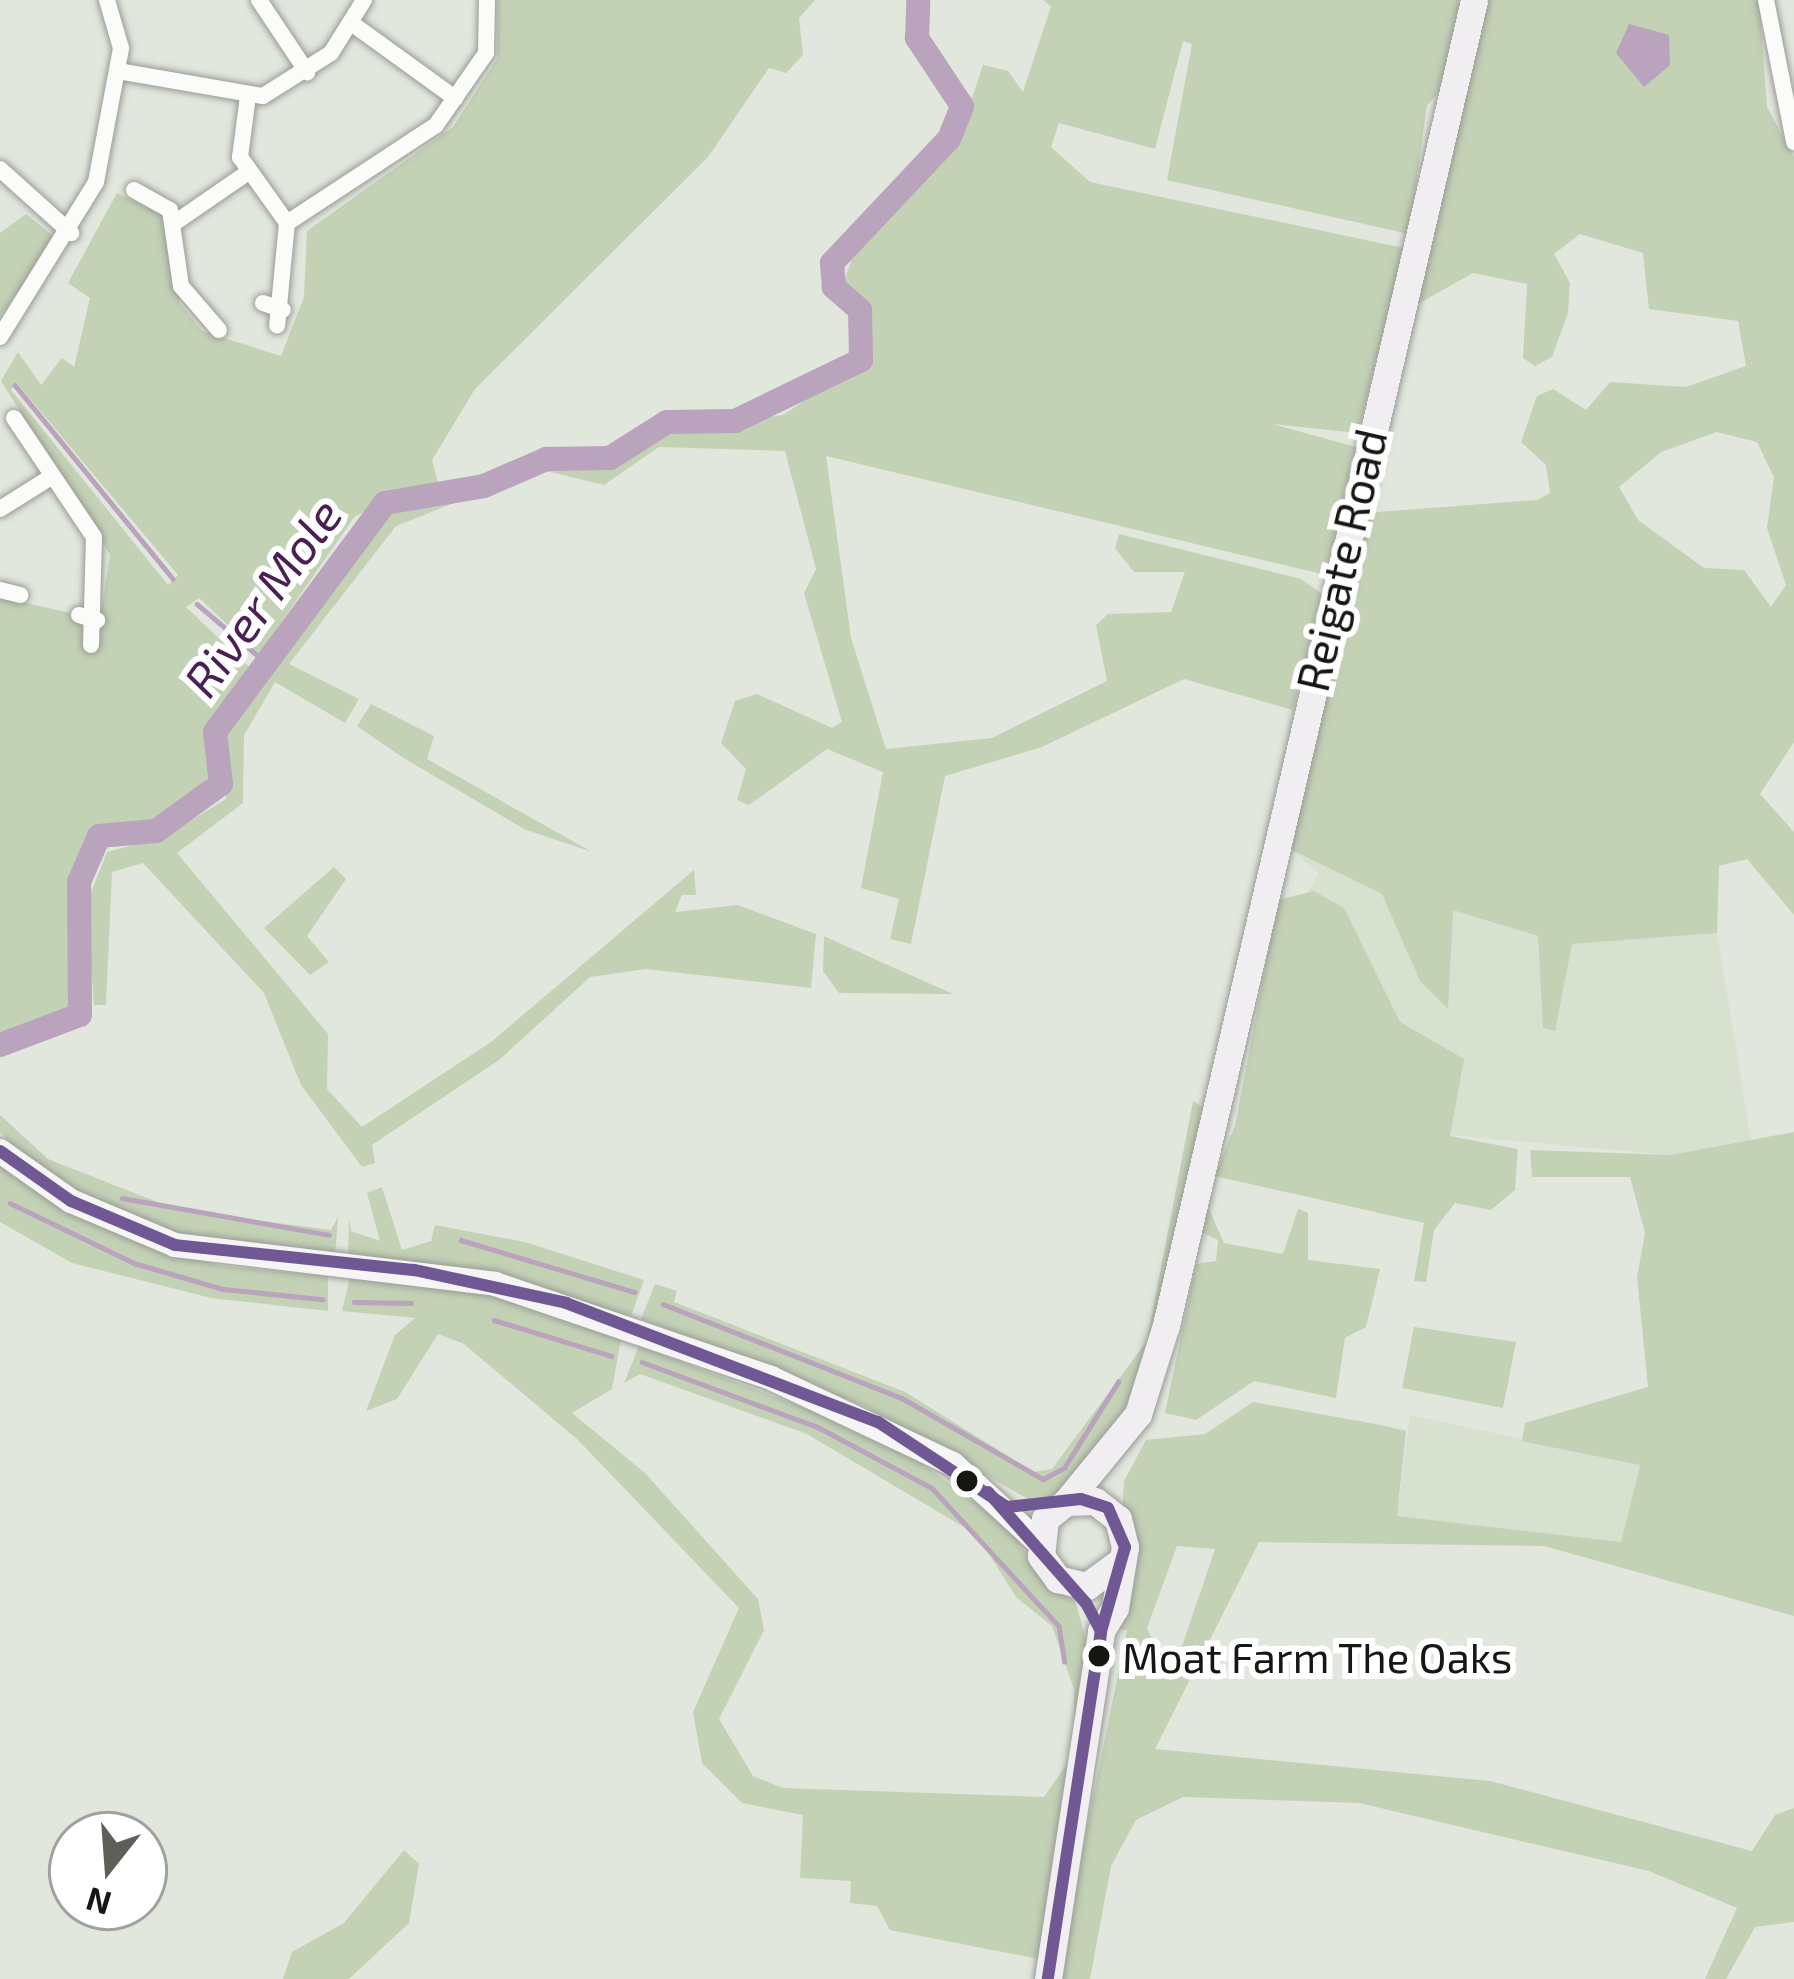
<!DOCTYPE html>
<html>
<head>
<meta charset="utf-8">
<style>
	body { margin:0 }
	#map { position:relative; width:1794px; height:1979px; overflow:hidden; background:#e2e7de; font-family:"Exo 2",sans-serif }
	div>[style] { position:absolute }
	.built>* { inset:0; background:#d8e1d0 }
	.green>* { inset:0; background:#c3d1b5 }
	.water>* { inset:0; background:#b9a3bd }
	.stream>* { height:4.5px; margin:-2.25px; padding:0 2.25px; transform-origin:2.25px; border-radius:2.25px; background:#b9a3bd }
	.river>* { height:24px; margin:-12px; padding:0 12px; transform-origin:12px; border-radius:12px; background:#b9a3bd }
	.roads { filter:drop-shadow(0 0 3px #999d96) drop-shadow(0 0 3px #999d96) }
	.street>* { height:16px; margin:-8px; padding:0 8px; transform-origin:8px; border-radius:8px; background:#fbfbfa }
	.secondary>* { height:24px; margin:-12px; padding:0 12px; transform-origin:12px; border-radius:12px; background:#f6f5f6 }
	.primary>* { height:27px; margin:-13.5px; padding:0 13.5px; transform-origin:13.5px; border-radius:13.5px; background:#f1eef2 }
	.bus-1>* { height:12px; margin:-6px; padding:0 6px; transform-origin:6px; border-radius:6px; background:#705894 }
	.dots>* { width:33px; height:33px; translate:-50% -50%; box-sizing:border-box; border:6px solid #fff; border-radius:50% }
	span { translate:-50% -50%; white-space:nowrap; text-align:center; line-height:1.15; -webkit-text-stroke:12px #fff; paint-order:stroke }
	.bus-label { font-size:42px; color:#151712 }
	.left { translate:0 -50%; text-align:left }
	.street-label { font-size:45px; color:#151712 }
	.water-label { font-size:48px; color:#4a1f53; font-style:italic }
	.north { position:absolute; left:48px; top:1811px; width:120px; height:120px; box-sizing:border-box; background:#fff; border:3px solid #a1a2a0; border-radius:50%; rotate:197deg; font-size:33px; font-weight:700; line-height:48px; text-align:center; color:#151712 }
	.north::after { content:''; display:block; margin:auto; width:42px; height:54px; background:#5d6059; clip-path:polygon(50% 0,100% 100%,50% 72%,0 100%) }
</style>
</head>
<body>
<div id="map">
	<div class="built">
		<div style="clip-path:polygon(1290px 849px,1572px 944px,1717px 933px,1751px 1140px,1671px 1155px,1450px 1135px,1431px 1057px,1291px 921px,1319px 873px)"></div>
		<div style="clip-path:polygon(1410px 1415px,1640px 1464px,1621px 1542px,1397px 1516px)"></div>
	</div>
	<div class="green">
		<div style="clip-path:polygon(evenodd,497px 0,815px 0,799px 18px,803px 55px,786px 73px,769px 68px,708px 157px,475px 389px,432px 460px,438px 482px,355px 516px,259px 654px,199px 598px,186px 607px,250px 668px,209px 722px,215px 771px,160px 823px,100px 828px,82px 846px,70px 877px,74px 1007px,0 1034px,0 597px,75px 614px,95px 653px,110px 555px,1px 381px,18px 352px,41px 385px,62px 358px,74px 367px,90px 298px,68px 283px,117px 193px,164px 216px,180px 304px,202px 331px,281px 356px,304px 297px,307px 231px,453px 127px,497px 59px,497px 0,16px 382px,178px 575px,168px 585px,11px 390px,16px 382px)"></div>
		<div style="clip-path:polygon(1043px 0,1463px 0,1442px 89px,1427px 105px,1409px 234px,1167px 180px,1192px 44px,1183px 41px,1155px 149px,1059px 123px,1051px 147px,1090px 182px,1404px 248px,1358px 433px,1272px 424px,1356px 447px,1326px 575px,826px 456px,851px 638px,886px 749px,992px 738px,1107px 681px,1096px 625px,1108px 614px,1171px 612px,1185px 572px,1134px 572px,1115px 548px,1119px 534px,1301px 579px,1322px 594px,1293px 710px,1184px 679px,1042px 747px,945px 776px,911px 944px,890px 939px,899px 899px,861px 888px,883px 772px,827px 749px,749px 805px,737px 800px,746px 769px,721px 743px,735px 701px,757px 694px,832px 728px,842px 722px,804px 593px,816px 569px,785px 451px,659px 447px,604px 485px,542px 470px,620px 465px,655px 433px,783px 415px,873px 355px,869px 308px,844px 281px,857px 245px,956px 146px,983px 65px,1008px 71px,1023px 92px,1051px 6px)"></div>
		<div style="clip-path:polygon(evenodd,1486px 0,1759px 0,1767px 107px,1794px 157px,1794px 742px,1760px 794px,1794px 832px,1794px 915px,1747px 859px,1719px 866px,1717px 933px,1572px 944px,1555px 1031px,1543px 1028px,1538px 936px,1453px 910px,1448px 1009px,1420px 981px,1382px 894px,1290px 849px,1364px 513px,1537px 500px,1550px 493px,1546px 465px,1521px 442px,1537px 396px,1553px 389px,1586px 410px,1610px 382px,1686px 387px,1746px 366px,1738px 321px,1649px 309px,1643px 253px,1580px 234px,1554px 254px,1570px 283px,1568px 313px,1552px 357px,1535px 366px,1523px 358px,1527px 284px,1473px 273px,1416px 305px,1486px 0,1717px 432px,1757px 442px,1774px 477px,1767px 528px,1786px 585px,1771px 607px,1744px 570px,1704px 568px,1638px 520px,1619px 487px,1661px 452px,1717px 432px)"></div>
		<div style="clip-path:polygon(26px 214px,57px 239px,0 316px,0 233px)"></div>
		<div style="clip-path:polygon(480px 493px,396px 526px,289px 664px,359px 699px,345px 723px,275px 682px,244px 735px,243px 803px,177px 853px,328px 1034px,327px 1089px,362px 1127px,491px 1042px,694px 870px,696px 895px,682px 895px,675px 912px,738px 905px,816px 934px,811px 988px,646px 969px,590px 977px,499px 1060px,372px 1145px,375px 1163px,362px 1167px,301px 1085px,264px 993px,143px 863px,112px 872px,106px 1005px,94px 1005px,86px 905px,107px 852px,166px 836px,226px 799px,226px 728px,387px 509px)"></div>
		<div style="clip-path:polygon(371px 704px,434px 736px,427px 759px,592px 852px,524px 829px,402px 757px,357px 726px)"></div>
		<div style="clip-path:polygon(334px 867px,346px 879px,307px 936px,329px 962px,310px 975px,264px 928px)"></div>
		<div style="clip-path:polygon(1314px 891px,1344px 908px,1400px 1022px,1464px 1059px,1450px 1136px,1518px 1149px,1515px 1190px,1491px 1210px,1455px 1203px,1434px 1230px,1426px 1282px,1414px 1281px,1424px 1223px,1214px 1176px,1235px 1126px,1278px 900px)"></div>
		<div style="clip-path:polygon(824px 936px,881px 962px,953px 994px,839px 993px,823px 971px)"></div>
		<div style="clip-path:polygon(1193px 1101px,1204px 1108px,1151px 1356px,1117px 1429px,1056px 1499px,1028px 1499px,865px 1406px,641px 1319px,655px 1284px,677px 1291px,674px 1302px,905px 1392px,1034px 1472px,1052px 1469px,1147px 1341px)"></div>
		<div style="clip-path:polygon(0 1115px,48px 1159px,175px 1209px,331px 1230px,338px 1217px,335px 1256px,175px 1239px,45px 1176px,0 1132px)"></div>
		<div style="clip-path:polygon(evenodd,1794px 1132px,1794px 1616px,1544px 1546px,1259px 1542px,1155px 1749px,1490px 1781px,1752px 1851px,1775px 1815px,1794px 1808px,1794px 1922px,1755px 1927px,1726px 1979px,1705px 1979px,1737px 1908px,1649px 1871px,1359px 1803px,1183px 1797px,1136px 1820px,1111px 1866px,1090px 1979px,1056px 1979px,1127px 1630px,1116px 1629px,1124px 1481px,1146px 1440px,1205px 1434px,1253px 1402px,1381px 1425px,1406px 1431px,1397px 1516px,1621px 1542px,1640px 1465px,1522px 1441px,1525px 1423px,1648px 1387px,1637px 1277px,1645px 1233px,1630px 1177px,1532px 1177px,1530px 1150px,1671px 1155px,1794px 1132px,1177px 1546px,1215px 1549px,1177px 1661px,1159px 1656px,1147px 1628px,1177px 1546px)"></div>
		<div style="clip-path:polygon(0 1160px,135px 1242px,221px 1266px,328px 1276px,328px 1311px,211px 1298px,72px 1263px,0 1222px)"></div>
		<div style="clip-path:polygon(382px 1187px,402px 1250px,431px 1241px,435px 1225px,525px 1242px,644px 1280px,631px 1316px,348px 1257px,349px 1218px,351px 1231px,380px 1241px,367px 1193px)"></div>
		<div style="clip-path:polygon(1208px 1207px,1224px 1243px,1283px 1254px,1298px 1209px,1308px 1213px,1308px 1260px,1380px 1269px,1366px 1327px,1345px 1338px,1336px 1398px,1254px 1381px,1196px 1420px,1165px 1413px,1196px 1264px,1216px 1261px,1218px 1240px,1201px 1232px)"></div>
		<div style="clip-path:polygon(350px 1277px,497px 1295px,622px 1334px,612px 1389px,572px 1413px,645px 1473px,758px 1599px,764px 1630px,719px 1719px,753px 1776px,783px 1788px,1044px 1797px,1074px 1754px,1074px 1689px,1052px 1626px,1016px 1597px,977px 1535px,807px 1434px,640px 1374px,624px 1383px,639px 1346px,888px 1439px,1010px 1528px,1045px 1584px,1075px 1600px,1087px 1644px,1083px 1744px,1039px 1959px,890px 1930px,877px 1906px,850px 1903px,851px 1881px,800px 1878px,803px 1815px,742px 1803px,702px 1763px,693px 1712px,739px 1608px,577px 1439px,464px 1344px,438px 1334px,397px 1399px,366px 1411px,395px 1335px,415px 1318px,342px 1311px)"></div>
		<div style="clip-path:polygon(1414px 1327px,1516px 1342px,1503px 1408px,1402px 1388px)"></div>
		<div style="clip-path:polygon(404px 1850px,419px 1864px,409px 1923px,349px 1979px,283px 1979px,292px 1952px,344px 1923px)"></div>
	</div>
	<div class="water">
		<div style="clip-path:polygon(1629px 24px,1669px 35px,1670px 65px,1644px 87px,1616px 53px)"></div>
	</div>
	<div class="stream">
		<div style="left:15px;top:385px;width:250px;rotate:50.8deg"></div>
		<div style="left:197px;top:604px;width:87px;rotate:40.3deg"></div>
		<div style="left:122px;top:1198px;width:210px;rotate:10.1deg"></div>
		<div style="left:10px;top:1203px;width:138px;rotate:25.8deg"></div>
		<div style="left:134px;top:1263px;width:93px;rotate:16.3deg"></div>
		<div style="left:223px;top:1289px;width:100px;rotate:5.8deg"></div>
		<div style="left:461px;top:1240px;width:181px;rotate:16.7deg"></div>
		<div style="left:354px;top:1302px;width:57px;rotate:1deg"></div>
		<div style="left:663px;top:1304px;width:257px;rotate:21.5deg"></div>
		<div style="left:902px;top:1398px;width:163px;rotate:29.9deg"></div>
		<div style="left:1043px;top:1479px;width:24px;rotate:-28deg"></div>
		<div style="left:1064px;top:1468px;width:102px;rotate:-57.9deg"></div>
		<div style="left:494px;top:1320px;width:123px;rotate:17deg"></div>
		<div style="left:642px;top:1362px;width:188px;rotate:20.3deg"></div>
		<div style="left:818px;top:1427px;width:129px;rotate:28.2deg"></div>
		<div style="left:932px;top:1488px;width:188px;rotate:47.4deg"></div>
		<div style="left:1059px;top:1626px;width:36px;rotate:81deg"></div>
	</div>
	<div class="river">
		<div style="left:0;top:1045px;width:85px;rotate:-20.6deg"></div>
		<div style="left:80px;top:1015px;width:133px;rotate:-90.4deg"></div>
		<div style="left:79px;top:882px;width:50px;rotate:-66.5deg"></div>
		<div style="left:99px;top:836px;width:57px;rotate:-5deg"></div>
		<div style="left:156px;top:831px;width:80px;rotate:-35.9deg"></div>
		<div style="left:221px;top:784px;width:52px;rotate:-96.6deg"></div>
		<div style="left:215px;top:732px;width:285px;rotate:-53.4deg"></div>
		<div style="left:385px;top:503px;width:100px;rotate:-9.7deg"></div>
		<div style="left:484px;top:486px;width:68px;rotate:-23.5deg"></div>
		<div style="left:546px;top:459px;width:64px;rotate:-0.9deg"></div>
		<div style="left:610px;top:458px;width:67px;rotate:-32.3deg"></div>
		<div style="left:667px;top:422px;width:68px;rotate:-0.8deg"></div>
		<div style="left:735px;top:421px;width:140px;rotate:-25.8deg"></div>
		<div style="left:861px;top:360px;width:50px;rotate:-91.1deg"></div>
		<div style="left:860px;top:310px;width:35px;rotate:-139deg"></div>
		<div style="left:834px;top:287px;width:24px;rotate:-95deg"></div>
		<div style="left:832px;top:263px;width:170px;rotate:-46.7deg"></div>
		<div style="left:949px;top:139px;width:35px;rotate:-68deg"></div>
		<div style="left:962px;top:106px;width:82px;rotate:-123.5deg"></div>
		<div style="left:917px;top:38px;width:38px;rotate:-88deg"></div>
	</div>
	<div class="roads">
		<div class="street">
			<div style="left:259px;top:0;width:87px;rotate:56.3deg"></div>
			<div style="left:1766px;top:0;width:145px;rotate:78.8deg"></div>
			<div style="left:354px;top:25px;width:125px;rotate:35.9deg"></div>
			<div style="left:118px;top:71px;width:147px;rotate:9.8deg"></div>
			<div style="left:263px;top:96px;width:80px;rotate:-32.3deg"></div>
			<div style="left:331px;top:53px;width:62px;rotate:-58.1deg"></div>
			<div style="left:248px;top:96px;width:62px;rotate:97.5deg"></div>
			<div style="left:240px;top:157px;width:81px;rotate:54.5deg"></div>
			<div style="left:287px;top:223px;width:103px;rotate:95.5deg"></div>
			<div style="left:0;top:169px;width:96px;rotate:42deg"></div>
			<div style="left:134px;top:190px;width:41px;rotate:29.1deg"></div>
			<div style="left:170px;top:210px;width:77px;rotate:81.8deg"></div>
			<div style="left:181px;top:286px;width:58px;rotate:49.2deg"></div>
			<div style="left:287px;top:223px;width:178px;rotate:-33.3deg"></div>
			<div style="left:436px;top:125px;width:88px;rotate:-55.2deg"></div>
			<div style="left:486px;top:53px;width:53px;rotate:-88.9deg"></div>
			<div style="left:173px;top:224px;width:90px;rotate:-34.6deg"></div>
			<div style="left:263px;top:303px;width:21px;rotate:19deg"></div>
			<div style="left:0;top:337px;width:182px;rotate:-58.2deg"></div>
			<div style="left:96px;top:182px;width:136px;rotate:-79.4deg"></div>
			<div style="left:121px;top:48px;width:50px;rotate:-106.3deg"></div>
			<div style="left:14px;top:418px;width:143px;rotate:56.1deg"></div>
			<div style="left:94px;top:537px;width:108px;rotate:91.6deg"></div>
			<div style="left:0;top:509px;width:60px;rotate:-32.1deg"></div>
			<div style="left:0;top:590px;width:21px;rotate:14deg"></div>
			<div style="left:79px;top:615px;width:19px;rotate:16deg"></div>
		</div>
		<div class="secondary">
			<div style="left:0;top:1151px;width:87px;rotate:35.2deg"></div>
			<div style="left:71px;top:1201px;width:113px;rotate:22.9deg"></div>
			<div style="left:175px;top:1245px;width:322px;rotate:6.9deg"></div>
			<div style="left:495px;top:1284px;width:292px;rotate:18.8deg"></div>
			<div style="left:771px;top:1378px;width:201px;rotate:25.3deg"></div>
			<div style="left:953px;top:1464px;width:115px;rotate:42.5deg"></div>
		</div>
		<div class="primary">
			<div style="left:1066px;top:1502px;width:114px;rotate:-50.7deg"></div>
			<div style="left:1138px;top:1414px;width:93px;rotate:-72.5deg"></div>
			<div style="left:1166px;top:1325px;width:1360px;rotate:-76.91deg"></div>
			<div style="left:1048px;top:1979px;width:352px;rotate:-81.3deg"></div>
			<div style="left:1101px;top:1631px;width:27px;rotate:-59deg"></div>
			<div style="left:1115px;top:1608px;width:62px;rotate:-80.7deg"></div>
			<div style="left:1125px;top:1547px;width:29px;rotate:-104deg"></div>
			<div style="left:1118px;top:1519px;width:29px;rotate:-142deg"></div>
			<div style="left:1095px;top:1501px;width:29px;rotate:178deg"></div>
			<div style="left:1066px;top:1502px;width:27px;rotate:141deg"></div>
			<div style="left:1045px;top:1519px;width:37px;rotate:96deg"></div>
			<div style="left:1041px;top:1556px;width:29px;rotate:54deg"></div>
			<div style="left:1058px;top:1579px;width:30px;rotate:14deg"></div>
			<div style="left:1087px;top:1586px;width:42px;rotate:-36.3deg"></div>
		</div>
	</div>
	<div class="bus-1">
		<div style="left:0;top:1151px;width:87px;rotate:35.2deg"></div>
		<div style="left:71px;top:1201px;width:113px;rotate:22.9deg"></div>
		<div style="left:175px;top:1245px;width:240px;rotate:6deg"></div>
		<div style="left:414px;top:1270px;width:156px;rotate:12.2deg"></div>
		<div style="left:566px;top:1303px;width:334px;rotate:20.9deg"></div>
		<div style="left:878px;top:1422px;width:154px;rotate:33.4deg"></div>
		<div style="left:1007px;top:1507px;width:74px;rotate:-6.2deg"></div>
		<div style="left:1081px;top:1499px;width:28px;rotate:18deg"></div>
		<div style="left:1108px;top:1508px;width:43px;rotate:66.4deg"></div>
		<div style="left:1125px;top:1547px;width:87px;rotate:105.9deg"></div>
		<div style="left:1101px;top:1631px;width:352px;rotate:98.7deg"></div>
		<div style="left:988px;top:1492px;width:148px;rotate:48.6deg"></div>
		<div style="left:1086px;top:1603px;width:32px;rotate:62deg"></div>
		<div style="left:1101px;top:1631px;width:32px;rotate:95deg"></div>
	</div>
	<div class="dots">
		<div style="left:967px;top:1481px;background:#151712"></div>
		<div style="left:1099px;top:1656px;background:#151712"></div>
	</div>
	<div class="bus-label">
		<span class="left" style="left:1122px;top:1656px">Moat Farm The Oaks</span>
	</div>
	<div class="street-label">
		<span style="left:1341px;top:560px;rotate:-77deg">Reigate Road</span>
	</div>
	<div class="water-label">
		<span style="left:262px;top:597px;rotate:-54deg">River Mole</span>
	</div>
	<div class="north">N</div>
</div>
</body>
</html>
